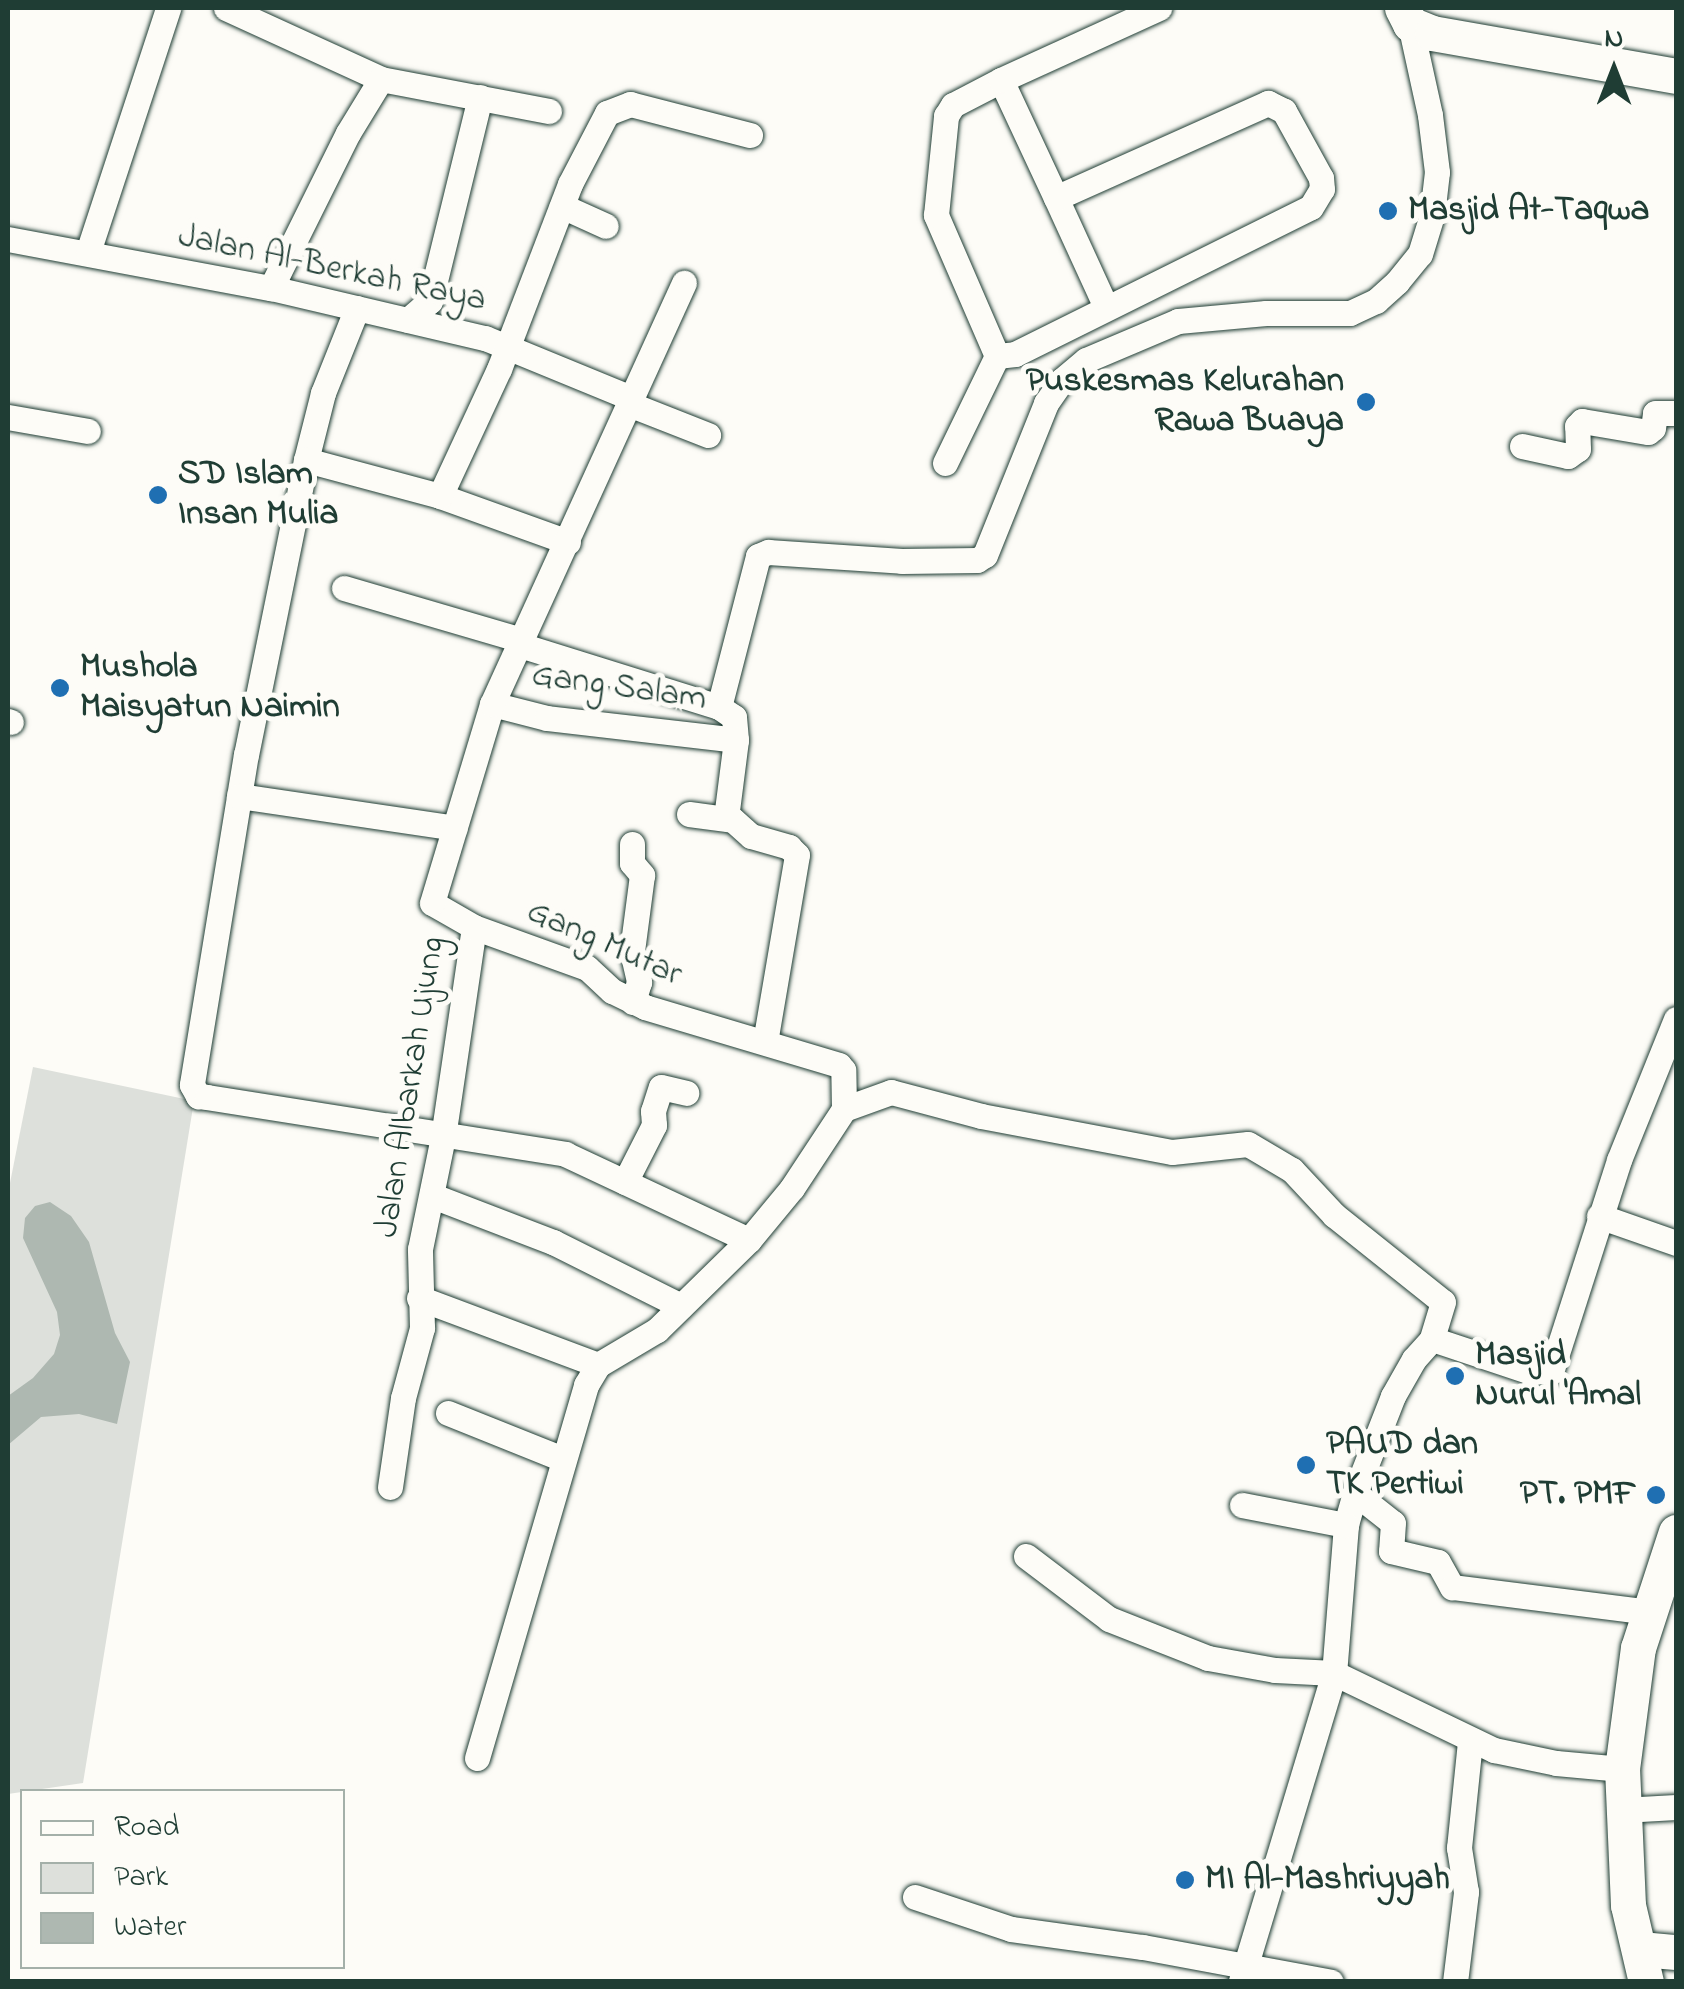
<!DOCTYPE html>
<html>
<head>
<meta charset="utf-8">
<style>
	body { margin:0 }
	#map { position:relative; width:1684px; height:1989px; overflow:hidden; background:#fdfcf7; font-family:"Indie Flower",sans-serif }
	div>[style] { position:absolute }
	.green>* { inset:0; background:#dde0db }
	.water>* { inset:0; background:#aeb8b1 }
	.roads { filter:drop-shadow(0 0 2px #1f3d34) drop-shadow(0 0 2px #1f3d34) }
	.street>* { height:25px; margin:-12.5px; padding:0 12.5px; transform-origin:12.5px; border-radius:12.5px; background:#fdfcf7 }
	.secondary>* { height:35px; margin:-17.5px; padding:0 17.5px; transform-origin:17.5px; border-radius:17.5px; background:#fdfcf7 }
	.dots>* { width:28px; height:28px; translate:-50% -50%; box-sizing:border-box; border:5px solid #fdfcf7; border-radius:50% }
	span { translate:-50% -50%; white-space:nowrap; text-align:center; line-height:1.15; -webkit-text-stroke:10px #fdfcf7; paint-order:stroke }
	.poi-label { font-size:35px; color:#1f3d34; font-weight:700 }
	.left { translate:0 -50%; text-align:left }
	.right { translate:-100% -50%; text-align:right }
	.street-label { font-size:35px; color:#1f3d34 }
	.frame { position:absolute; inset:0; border:10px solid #1f3d34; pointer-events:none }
	.legend { position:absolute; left:20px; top:1789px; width:325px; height:180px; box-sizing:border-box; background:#fdfcf7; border:2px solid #a4b0a9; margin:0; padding:12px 18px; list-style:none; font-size:30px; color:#1f3d34 }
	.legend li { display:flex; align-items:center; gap:20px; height:50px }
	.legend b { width:50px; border:2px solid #a4b0a9 }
	.north { position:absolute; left:1564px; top:20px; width:100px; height:100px; -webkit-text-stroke:8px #fdfcf7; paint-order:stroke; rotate:0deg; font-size:28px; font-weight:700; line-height:40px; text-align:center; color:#1f3d34 }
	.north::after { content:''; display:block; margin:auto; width:35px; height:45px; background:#1f3d34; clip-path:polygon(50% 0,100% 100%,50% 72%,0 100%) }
</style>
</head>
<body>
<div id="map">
	<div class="green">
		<div style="clip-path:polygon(33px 1067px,194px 1101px,83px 1783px,8px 1794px,8px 1193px)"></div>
	</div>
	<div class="water">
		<div style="clip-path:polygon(50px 1202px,71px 1216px,89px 1242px,115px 1333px,130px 1362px,117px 1424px,79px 1414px,41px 1417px,8px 1445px,8px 1396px,33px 1378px,54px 1354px,60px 1335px,57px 1312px,23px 1238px,25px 1218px,35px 1206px)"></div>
	</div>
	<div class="roads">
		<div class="street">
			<div style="left:226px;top:8px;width:170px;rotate:24.6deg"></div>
			<div style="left:381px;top:79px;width:171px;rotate:10.8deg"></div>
			<div style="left:1056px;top:198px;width:118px;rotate:65.4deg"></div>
			<div style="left:562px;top:206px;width:48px;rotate:24.4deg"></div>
			<div style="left:8px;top:239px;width:268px;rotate:10.6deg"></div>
			<div style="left:271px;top:288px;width:220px;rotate:13.2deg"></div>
			<div style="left:485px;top:338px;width:158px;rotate:22.3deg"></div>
			<div style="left:88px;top:252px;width:257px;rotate:-71.8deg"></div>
			<div style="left:271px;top:288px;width:173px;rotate:-63.6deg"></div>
			<div style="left:348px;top:133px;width:63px;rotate:-58.6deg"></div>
			<div style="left:357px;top:308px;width:92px;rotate:111.8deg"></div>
			<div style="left:323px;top:393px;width:69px;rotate:104.2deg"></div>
			<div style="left:306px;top:460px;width:300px;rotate:101.5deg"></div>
			<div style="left:246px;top:754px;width:335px;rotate:99.3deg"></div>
			<div style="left:192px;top:1085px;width:13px;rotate:61deg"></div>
			<div style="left:198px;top:1096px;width:9px;rotate:6deg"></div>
			<div style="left:207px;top:1097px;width:363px;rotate:9deg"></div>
			<div style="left:565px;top:1154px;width:203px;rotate:25.1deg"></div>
			<div style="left:408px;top:320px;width:29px;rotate:-41deg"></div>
			<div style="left:430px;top:301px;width:210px;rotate:-76.2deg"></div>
			<div style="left:997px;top:356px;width:18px;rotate:-6deg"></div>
			<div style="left:1015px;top:354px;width:330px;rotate:-26.4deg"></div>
			<div style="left:1311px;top:207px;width:21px;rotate:-59deg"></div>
			<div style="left:1322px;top:189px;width:11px;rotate:-95deg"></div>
			<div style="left:1321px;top:178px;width:77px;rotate:-118.9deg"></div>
			<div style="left:1284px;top:111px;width:18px;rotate:-153deg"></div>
			<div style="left:1268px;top:103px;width:232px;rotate:155.9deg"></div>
			<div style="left:1056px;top:198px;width:130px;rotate:-115deg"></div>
			<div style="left:629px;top:404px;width:85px;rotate:21.4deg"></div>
			<div style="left:8px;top:417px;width:81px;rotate:9.9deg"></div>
			<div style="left:1522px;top:446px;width:47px;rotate:12.3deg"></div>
			<div style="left:1568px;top:456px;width:12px;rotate:-35deg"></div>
			<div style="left:1578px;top:449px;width:23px;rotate:-92deg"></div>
			<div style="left:1577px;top:426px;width:7px;rotate:-45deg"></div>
			<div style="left:1582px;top:421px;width:67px;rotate:9.5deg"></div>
			<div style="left:1648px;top:432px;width:6px;rotate:-39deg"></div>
			<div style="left:1653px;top:428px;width:15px;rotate:-82deg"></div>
			<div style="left:1655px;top:413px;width:21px"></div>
			<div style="left:306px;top:460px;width:139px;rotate:15deg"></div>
			<div style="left:440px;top:496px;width:136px;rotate:19.8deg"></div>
			<div style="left:945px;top:463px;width:119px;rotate:-64.1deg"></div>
			<div style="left:997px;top:356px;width:154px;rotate:-113.4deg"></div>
			<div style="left:936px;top:215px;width:100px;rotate:-84.2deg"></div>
			<div style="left:946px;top:116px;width:13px;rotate:-58deg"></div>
			<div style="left:953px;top:105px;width:54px;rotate:-27.5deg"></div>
			<div style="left:1001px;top:80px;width:174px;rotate:-24.5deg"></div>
			<div style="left:440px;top:496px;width:140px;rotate:-65.1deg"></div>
			<div style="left:499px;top:369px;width:198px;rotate:-69deg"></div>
			<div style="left:570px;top:184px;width:80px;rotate:-62.5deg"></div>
			<div style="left:607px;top:113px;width:25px;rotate:-21deg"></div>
			<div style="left:630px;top:104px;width:124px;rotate:14.5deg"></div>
			<div style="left:344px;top:588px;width:185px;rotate:16.3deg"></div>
			<div style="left:520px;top:645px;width:208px;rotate:17.3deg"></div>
			<div style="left:719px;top:707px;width:18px;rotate:34deg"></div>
			<div style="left:734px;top:717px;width:23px;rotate:85deg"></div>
			<div style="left:736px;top:740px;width:79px;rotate:97.3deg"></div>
			<div style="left:492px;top:704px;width:57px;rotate:14.3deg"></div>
			<div style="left:547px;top:718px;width:190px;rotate:6.6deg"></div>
			<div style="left:719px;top:707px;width:156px;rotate:-75.5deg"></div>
			<div style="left:758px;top:556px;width:11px;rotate:-22deg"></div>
			<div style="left:768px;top:552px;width:134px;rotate:3.8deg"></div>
			<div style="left:902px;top:561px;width:75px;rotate:-0.8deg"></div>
			<div style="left:977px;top:560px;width:9px;rotate:-32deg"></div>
			<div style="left:985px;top:555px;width:164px;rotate:-68.1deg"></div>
			<div style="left:1046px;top:403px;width:28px;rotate:-55deg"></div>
			<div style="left:1062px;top:380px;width:31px;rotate:-40deg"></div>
			<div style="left:1086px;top:360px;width:100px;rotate:-23deg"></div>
			<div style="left:1178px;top:321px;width:88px;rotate:-5.2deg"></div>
			<div style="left:1266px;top:313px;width:84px"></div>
			<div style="left:1350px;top:313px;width:29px;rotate:-25deg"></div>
			<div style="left:1376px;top:301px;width:28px;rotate:-42deg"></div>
			<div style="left:1397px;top:282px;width:36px;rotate:-51deg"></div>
			<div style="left:1420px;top:254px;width:41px;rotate:-72.9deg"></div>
			<div style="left:1432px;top:215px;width:43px;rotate:-83.4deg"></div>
			<div style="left:1437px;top:172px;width:57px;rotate:-97deg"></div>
			<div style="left:1430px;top:115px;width:93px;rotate:-102.4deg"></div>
			<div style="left:8px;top:721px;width:3px;rotate:18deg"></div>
			<div style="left:239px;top:796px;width:218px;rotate:8.4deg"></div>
			<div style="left:689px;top:814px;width:44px;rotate:7.8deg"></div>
			<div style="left:733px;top:820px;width:24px;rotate:42deg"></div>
			<div style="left:751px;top:836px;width:40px;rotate:16deg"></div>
			<div style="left:789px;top:847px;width:11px;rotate:45deg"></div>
			<div style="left:797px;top:855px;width:190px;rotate:99.7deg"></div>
			<div style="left:632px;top:844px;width:19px;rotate:90deg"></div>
			<div style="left:632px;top:863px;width:16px;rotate:50deg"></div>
			<div style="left:642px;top:875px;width:77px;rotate:97.5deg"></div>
			<div style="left:632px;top:951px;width:32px;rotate:77deg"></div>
			<div style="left:639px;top:982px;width:21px;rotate:107deg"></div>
			<div style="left:844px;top:1109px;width:50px;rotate:-19.9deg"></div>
			<div style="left:891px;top:1092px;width:93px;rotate:14.9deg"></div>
			<div style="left:981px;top:1116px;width:194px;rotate:10.7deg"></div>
			<div style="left:1172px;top:1152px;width:76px;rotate:-6deg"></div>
			<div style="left:1248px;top:1144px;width:51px;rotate:30.6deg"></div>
			<div style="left:1292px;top:1170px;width:62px;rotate:47deg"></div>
			<div style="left:1334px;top:1215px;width:139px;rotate:38.6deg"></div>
			<div style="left:1443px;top:1302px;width:39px;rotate:107deg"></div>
			<div style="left:1432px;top:1339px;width:27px;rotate:132deg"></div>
			<div style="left:1414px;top:1359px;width:43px;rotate:119.6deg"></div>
			<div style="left:1393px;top:1396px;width:104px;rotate:111.4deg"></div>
			<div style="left:1355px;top:1493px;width:33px;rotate:106deg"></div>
			<div style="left:1346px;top:1525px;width:148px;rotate:94.6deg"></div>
			<div style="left:1334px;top:1673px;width:323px;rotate:106.8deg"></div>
			<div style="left:625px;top:1182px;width:64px;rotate:-63deg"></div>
			<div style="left:654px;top:1125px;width:14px;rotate:-94deg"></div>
			<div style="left:653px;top:1111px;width:25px;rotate:-72deg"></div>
			<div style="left:661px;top:1087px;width:26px;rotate:13deg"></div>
			<div style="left:433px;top:1196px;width:129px;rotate:21deg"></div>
			<div style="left:553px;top:1242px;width:143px;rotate:26.6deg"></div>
			<div style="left:1599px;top:1216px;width:82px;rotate:19.3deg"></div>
			<div style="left:419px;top:1298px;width:191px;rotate:20.5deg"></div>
			<div style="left:1432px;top:1339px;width:101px;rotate:18.4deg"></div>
			<div style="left:1528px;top:1371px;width:23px;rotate:2deg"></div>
			<div style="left:1551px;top:1372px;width:223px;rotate:-72.2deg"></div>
			<div style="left:1619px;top:1160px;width:152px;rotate:-68deg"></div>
			<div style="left:448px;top:1413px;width:124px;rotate:21.8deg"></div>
			<div style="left:390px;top:1487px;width:90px;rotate:-81.7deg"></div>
			<div style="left:403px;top:1398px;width:73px;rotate:-74.8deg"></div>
			<div style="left:422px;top:1328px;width:79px;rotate:-91.5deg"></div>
			<div style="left:420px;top:1249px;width:114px;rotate:-78.4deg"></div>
			<div style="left:443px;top:1137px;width:212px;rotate:-81.6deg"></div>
			<div style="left:1355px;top:1493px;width:48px;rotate:38.3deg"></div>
			<div style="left:1393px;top:1523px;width:28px;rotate:94deg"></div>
			<div style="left:1391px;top:1551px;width:48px;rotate:13.2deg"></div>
			<div style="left:1438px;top:1562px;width:29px;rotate:61deg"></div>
			<div style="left:1452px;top:1587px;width:199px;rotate:7.2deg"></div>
			<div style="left:1242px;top:1505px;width:106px;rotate:10.9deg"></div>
			<div style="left:1026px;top:1556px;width:104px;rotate:37.2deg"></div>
			<div style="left:1109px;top:1619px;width:106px;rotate:21.5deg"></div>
			<div style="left:1208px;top:1658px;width:68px;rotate:10.2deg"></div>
			<div style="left:1275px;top:1670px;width:59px;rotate:2.9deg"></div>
			<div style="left:1334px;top:1673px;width:178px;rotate:25.7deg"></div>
			<div style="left:1494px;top:1750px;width:63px;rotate:11.8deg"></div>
			<div style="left:1556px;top:1763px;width:66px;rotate:5.2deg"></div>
			<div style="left:477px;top:1758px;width:389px;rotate:-73.7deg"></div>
			<div style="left:586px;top:1385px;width:23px;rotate:-59deg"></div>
			<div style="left:598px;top:1365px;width:69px;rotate:-30.7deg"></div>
			<div style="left:657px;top:1330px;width:129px;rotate:-44.4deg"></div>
			<div style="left:749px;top:1240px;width:67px;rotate:-50.4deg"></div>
			<div style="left:792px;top:1188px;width:95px;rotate:-56.6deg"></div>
			<div style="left:844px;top:1109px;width:39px;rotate:-91deg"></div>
			<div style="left:843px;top:1070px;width:6px;rotate:-129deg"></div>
			<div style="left:839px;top:1065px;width:202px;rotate:-163.4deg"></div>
			<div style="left:645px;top:1007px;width:37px;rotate:-154deg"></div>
			<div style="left:612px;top:991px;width:34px;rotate:-137deg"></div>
			<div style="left:587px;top:968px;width:120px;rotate:-160.1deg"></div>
			<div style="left:474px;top:927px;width:48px;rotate:-150.3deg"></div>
			<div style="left:432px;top:903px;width:208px;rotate:-73.2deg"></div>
			<div style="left:492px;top:704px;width:463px;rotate:-65.5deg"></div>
			<div style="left:1622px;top:1810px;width:54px;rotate:-3.2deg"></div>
			<div style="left:915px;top:1897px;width:101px;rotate:18.4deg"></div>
			<div style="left:1011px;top:1929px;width:133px;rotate:7.8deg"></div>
			<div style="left:1143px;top:1947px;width:191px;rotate:10.5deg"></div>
			<div style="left:1455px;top:1982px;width:91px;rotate:-83deg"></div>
			<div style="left:1466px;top:1892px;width:45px;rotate:-99deg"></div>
			<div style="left:1459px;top:1848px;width:108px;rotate:-84.1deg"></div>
		</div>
		<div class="secondary">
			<div style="left:1402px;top:8px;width:18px;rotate:63deg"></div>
			<div style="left:1410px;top:24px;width:24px;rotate:22deg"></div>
			<div style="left:1432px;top:33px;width:248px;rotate:10deg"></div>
			<div style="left:1640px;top:1949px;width:36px;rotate:5deg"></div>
			<div style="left:1646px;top:1982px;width:79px;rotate:-103.2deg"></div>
			<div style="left:1628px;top:1905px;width:136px;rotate:-92.5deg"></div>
			<div style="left:1622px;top:1769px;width:122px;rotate:-82.5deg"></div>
			<div style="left:1638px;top:1648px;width:122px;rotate:-71.9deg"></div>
		</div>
	</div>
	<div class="dots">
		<div style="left:1388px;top:211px;background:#1f6fb2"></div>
		<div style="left:1366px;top:402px;background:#1f6fb2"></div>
		<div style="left:158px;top:495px;background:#1f6fb2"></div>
		<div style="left:60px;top:688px;background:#1f6fb2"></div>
		<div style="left:1455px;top:1376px;background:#1f6fb2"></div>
		<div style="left:1306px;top:1465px;background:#1f6fb2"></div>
		<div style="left:1656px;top:1495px;background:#1f6fb2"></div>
		<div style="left:1185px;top:1880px;background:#1f6fb2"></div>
	</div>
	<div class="poi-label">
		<span class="left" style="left:1408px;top:211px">Masjid At-Taqwa</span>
		<span class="right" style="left:1344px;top:402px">Puskesmas Kelurahan<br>Rawa Buaya</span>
		<span class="left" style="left:178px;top:495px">SD Islam<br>Insan Mulia</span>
		<span class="left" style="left:80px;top:688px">Mushola<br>Maisyatun Naimin</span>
		<span class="left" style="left:1475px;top:1376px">Masjid<br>Nurul 'Amal</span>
		<span class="left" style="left:1326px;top:1465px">PAUD dan<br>TK Pertiwi</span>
		<span class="right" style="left:1636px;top:1495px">PT. PMF</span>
		<span class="left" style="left:1205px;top:1880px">MI Al-Mashriyyah</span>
	</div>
	<div class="street-label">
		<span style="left:332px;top:269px;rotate:12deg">Jalan Al-Berkah Raya</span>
		<span style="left:619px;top:688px;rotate:8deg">Gang Salam</span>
		<span style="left:604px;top:944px;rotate:24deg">Gang Mutar</span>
		<span style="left:411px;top:1087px;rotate:-81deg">Jalan Albarkah Ujung</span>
	</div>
	<div class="frame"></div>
	<ul class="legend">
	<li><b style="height:12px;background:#fdfcf7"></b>Road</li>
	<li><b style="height:28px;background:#dde0db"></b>Park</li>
	<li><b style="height:28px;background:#aeb8b1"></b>Water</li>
	</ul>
	<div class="north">N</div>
</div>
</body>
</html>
